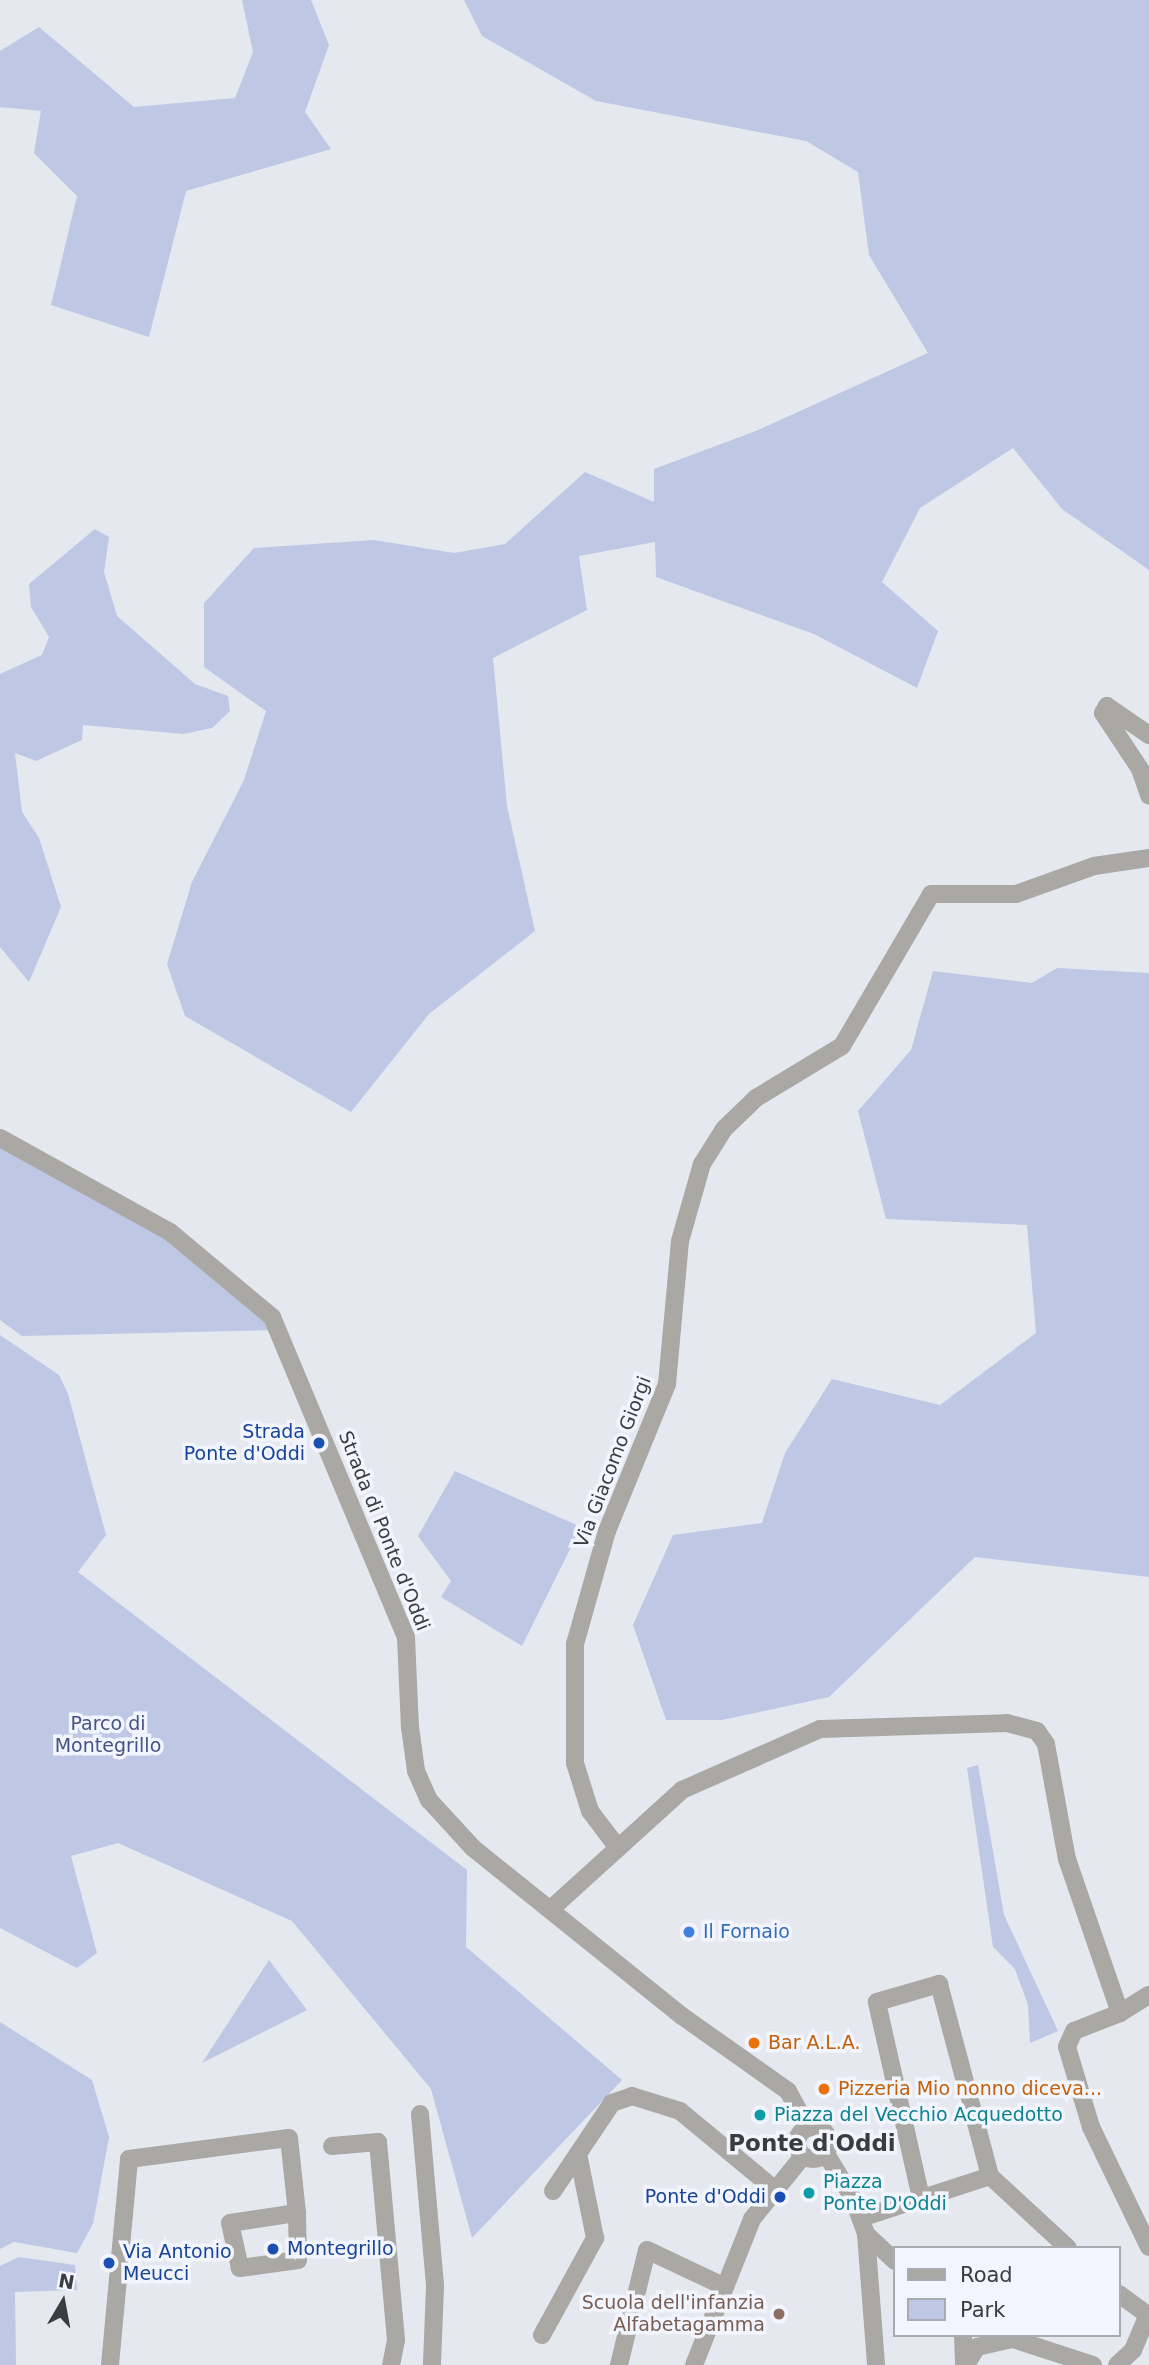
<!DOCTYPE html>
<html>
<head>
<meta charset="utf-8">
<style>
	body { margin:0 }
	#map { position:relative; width:1149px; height:2365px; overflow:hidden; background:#e5e8ef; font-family:"DejaVu Sans",sans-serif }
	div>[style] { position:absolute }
	.green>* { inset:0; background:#bec7e4 }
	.minor>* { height:18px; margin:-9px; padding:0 9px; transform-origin:9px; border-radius:9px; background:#aaa8a5 }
	.minor>.ring { margin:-9px; padding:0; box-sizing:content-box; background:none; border:18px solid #aaa8a5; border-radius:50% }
	.dots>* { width:19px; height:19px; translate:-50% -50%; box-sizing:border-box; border:4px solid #f2f5fd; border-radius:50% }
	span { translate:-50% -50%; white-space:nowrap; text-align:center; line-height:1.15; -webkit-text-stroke:7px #f2f5fd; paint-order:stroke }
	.transit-label { font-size:19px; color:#164399 }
	.right { translate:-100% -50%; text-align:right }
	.left { translate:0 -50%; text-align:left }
	.street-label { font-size:19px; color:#3b3c3f }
	.park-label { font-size:19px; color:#455284 }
	.shop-label { font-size:19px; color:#366cbe }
	.food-label { font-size:19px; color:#c56008 }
	.culture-label { font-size:19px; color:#0d838f }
	.education-label { font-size:19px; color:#785e54 }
	.quarter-label { font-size:23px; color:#3b3c3f; font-weight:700 }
	.legend { position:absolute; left:893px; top:2246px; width:228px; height:91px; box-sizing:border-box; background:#f2f5fd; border:2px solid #a9abb1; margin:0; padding:9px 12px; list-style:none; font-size:21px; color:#3b3c3f }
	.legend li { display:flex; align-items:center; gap:14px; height:35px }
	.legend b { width:35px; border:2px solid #a9abb1 }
	.north { position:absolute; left:28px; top:2267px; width:70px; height:70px; -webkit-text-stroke:5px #f2f5fd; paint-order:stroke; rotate:10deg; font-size:19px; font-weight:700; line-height:28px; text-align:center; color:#3b3c3f }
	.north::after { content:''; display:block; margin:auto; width:24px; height:32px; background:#3b3c3f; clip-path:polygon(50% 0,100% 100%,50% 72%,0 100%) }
</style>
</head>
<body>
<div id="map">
	<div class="green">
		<div style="clip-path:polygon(242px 0,311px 0,329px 45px,305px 112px,331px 149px,186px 191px,149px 337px,51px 305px,77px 196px,34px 153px,41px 111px,0 107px,0 51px,39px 27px,134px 107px,235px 98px,253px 52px)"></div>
		<div style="clip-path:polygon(464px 0,1149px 0,1149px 570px,1062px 509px,1013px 448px,920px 508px,882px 582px,938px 631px,917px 688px,814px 634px,656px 577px,655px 542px,579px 556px,587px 610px,493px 658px,507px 806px,535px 931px,429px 1014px,351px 1112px,185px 1016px,167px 964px,192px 882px,244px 780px,266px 711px,204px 667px,204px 603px,254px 548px,374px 540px,454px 553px,505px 544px,585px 472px,654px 502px,654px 469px,756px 431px,928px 353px,869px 255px,858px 172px,806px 141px,596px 101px,482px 36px)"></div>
		<div style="clip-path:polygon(95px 529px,109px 537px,104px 572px,117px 616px,195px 684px,228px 696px,230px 711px,212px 728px,183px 734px,83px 725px,82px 740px,36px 761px,15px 753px,22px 812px,39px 838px,61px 907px,29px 982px,0 947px,0 674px,42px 655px,49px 637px,31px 607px,29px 584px)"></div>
		<div style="clip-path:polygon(1057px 968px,1149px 973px,1149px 1577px,975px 1557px,829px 1697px,722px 1720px,666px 1720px,633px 1625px,673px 1535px,762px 1523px,785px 1453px,832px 1379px,940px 1405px,1036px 1333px,1027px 1225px,886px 1219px,858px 1111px,911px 1050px,933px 971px,1032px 983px)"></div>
		<div style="clip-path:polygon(0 1138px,170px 1232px,279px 1330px,22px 1336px,0 1320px)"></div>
		<div style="clip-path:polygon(0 1335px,59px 1375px,68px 1394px,106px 1535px,78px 1572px,467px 1870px,466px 1947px,622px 2080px,472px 2238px,431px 2089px,292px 1921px,118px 1843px,71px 1856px,97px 1953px,77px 1968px,0 1928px)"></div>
		<div style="clip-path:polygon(455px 1471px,581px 1527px,522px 1646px,441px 1597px,451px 1581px,418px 1536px)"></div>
		<div style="clip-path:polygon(978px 1765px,1004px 1915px,1058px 2031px,1030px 2043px,1028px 2005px,1015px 1969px,993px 1947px,967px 1768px)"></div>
		<div style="clip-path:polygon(269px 1960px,307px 2010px,202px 2063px)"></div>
		<div style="clip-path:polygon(0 2022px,92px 2080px,109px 2137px,93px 2224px,77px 2253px,14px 2242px,0 2249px)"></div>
		<div style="clip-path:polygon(19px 2257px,75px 2265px,77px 2290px,15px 2292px,16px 2365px,0 2365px,0 2266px)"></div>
	</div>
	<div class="minor">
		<div style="left:1149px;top:735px;width:51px;rotate:-145.4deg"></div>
		<div style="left:1107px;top:706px;width:8px;rotate:120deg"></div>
		<div style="left:1103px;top:713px;width:67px;rotate:56.5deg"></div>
		<div style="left:1140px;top:769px;width:28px;rotate:71deg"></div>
		<div style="left:0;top:1138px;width:194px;rotate:28.9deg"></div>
		<div style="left:170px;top:1232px;width:133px;rotate:39.8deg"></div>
		<div style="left:272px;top:1317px;width:347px;rotate:67.3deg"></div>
		<div style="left:406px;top:1637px;width:90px;rotate:87.5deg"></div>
		<div style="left:410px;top:1727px;width:44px;rotate:82.2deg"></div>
		<div style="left:416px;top:1771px;width:32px;rotate:66deg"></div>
		<div style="left:429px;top:1800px;width:65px;rotate:47.5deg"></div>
		<div style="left:473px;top:1848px;width:268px;rotate:38.8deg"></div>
		<div style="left:682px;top:2016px;width:130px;rotate:35.3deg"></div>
		<div style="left:788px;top:2091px;width:42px;rotate:61.6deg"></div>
		<div style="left:618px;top:1848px;width:46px;rotate:-127.1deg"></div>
		<div style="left:590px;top:1811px;width:50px;rotate:-107.4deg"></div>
		<div style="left:575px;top:1763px;width:119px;rotate:-90deg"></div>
		<div style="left:575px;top:1644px;width:117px;rotate:-74.2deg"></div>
		<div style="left:607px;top:1531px;width:159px;rotate:-67.8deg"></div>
		<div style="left:667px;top:1384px;width:144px;rotate:-84.8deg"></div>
		<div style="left:680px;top:1241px;width:80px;rotate:-74.1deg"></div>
		<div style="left:702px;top:1164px;width:41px;rotate:-57.8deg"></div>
		<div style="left:724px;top:1129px;width:45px;rotate:-44.1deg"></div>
		<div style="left:756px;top:1098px;width:100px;rotate:-31.2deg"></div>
		<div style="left:842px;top:1046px;width:176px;rotate:-59.6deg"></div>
		<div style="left:931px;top:894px;width:85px"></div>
		<div style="left:1016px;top:894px;width:83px;rotate:-19.7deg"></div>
		<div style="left:1094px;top:866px;width:56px;rotate:-8.3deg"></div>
		<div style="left:552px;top:1908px;width:176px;rotate:-42.2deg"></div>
		<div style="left:682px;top:1790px;width:151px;rotate:-23.8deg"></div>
		<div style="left:820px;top:1729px;width:187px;rotate:-1.8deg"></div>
		<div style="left:1007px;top:1723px;width:31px;rotate:15deg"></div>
		<div style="left:1037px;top:1731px;width:16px;rotate:55deg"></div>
		<div style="left:1046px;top:1744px;width:117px;rotate:79.7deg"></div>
		<div style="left:1067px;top:1859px;width:163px;rotate:71deg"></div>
		<div style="left:1120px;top:2013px;width:49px;rotate:158.6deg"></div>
		<div style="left:1074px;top:2031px;width:17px;rotate:114deg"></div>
		<div style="left:1067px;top:2047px;width:84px;rotate:73.3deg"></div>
		<div style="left:1091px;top:2127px;width:133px;rotate:64.2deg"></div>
		<div style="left:1120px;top:2013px;width:34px;rotate:-32deg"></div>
		<div style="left:420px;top:2114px;width:173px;rotate:85deg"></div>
		<div style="left:435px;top:2286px;width:79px;rotate:92.2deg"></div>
		<div class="ring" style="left:797px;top:2127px;width:14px;height:14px"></div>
		<div style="left:332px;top:2146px;width:46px;rotate:-5deg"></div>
		<div style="left:378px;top:2142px;width:199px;rotate:84.8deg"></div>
		<div style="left:396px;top:2340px;width:25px;rotate:101deg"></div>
		<div style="left:826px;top:2154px;width:52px;rotate:58.5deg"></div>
		<div style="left:853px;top:2198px;width:38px;rotate:70deg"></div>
		<div style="left:866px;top:2234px;width:131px;rotate:85.6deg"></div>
		<div style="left:553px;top:2191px;width:106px;rotate:-56.2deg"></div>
		<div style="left:612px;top:2103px;width:21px;rotate:-19deg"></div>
		<div style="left:632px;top:2096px;width:50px;rotate:17.4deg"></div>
		<div style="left:680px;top:2111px;width:119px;rotate:39.6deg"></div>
		<div style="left:921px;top:2198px;width:201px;rotate:-102.7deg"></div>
		<div style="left:877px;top:2002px;width:65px;rotate:-16.2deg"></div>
		<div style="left:939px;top:1984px;width:199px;rotate:75.1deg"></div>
		<div style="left:861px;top:2218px;width:136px;rotate:-18deg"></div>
		<div style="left:990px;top:2176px;width:106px;rotate:42.7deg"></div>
		<div style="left:866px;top:2234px;width:40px;rotate:43deg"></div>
		<div style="left:1119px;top:2294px;width:37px;rotate:36deg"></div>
		<div style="left:542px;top:2335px;width:111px;rotate:-61.3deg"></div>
		<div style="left:595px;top:2238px;width:86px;rotate:-101.4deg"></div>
		<div style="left:963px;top:2335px;width:30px;rotate:88deg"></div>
		<div style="left:110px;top:2365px;width:207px;rotate:-84.7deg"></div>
		<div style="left:129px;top:2159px;width:161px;rotate:-7.5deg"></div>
		<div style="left:289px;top:2138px;width:75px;rotate:83.9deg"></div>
		<div style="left:297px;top:2213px;width:47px;rotate:88.8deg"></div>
		<div style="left:298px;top:2260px;width:59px;rotate:172.1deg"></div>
		<div style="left:240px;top:2268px;width:46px;rotate:-102.5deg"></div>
		<div style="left:230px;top:2223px;width:68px;rotate:-8.5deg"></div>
		<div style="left:619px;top:2365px;width:118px;rotate:-76.3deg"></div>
		<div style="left:647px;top:2250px;width:84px;rotate:25.3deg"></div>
		<div style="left:694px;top:2365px;width:157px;rotate:-68.3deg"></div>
		<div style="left:752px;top:2219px;width:81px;rotate:-51deg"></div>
		<div style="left:966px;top:2365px;width:21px;rotate:-59deg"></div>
		<div style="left:977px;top:2347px;width:37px;rotate:-13deg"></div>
		<div style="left:1013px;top:2339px;width:84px;rotate:18deg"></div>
		<div style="left:1117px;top:2365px;width:22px;rotate:-43deg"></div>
		<div style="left:1133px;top:2350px;width:36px;rotate:-67deg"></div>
	</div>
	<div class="dots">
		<div style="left:319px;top:1443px;background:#1a4fb4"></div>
		<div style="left:689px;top:1932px;background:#3f7fe0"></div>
		<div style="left:754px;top:2043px;background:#e8710a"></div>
		<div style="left:824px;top:2089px;background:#e8710a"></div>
		<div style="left:760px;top:2115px;background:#0f9aa8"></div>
		<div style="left:809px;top:2193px;background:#0f9aa8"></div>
		<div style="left:780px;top:2197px;background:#1a4fb4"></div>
		<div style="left:273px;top:2249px;background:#1a4fb4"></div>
		<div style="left:109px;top:2263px;background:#1a4fb4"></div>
		<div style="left:779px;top:2314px;background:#8d6e63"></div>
	</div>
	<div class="transit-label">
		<span class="right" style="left:305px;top:1443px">Strada<br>Ponte d'Oddi</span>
		<span class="right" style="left:766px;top:2197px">Ponte d'Oddi</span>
		<span class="left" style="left:287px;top:2249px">Montegrillo</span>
		<span class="left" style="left:123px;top:2263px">Via Antonio<br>Meucci</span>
	</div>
	<div class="street-label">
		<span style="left:613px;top:1462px;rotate:-69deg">Via Giacomo Giorgi</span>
		<span style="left:384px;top:1531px;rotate:68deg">Strada di Ponte d'Oddi</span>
	</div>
	<div class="park-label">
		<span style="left:108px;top:1735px">Parco di<br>Montegrillo</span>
	</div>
	<div class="shop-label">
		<span class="left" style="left:703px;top:1932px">Il Fornaio</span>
	</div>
	<div class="food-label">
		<span class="left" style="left:768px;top:2043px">Bar A.L.A.</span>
		<span class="left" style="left:838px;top:2089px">Pizzeria Mio nonno diceva...</span>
	</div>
	<div class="culture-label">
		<span class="left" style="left:774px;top:2115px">Piazza del Vecchio Acquedotto</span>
		<span class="left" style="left:823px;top:2193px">Piazza<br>Ponte D'Oddi</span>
	</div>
	<div class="education-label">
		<span class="right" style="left:765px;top:2314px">Scuola dell'infanzia<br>Alfabetagamma</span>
	</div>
	<div class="quarter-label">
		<span style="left:812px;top:2143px">Ponte d'Oddi</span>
	</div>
	<ul class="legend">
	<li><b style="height:9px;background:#aaa8a5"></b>Road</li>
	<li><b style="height:19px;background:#bec7e4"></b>Park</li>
	</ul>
	<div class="north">N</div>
</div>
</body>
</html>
